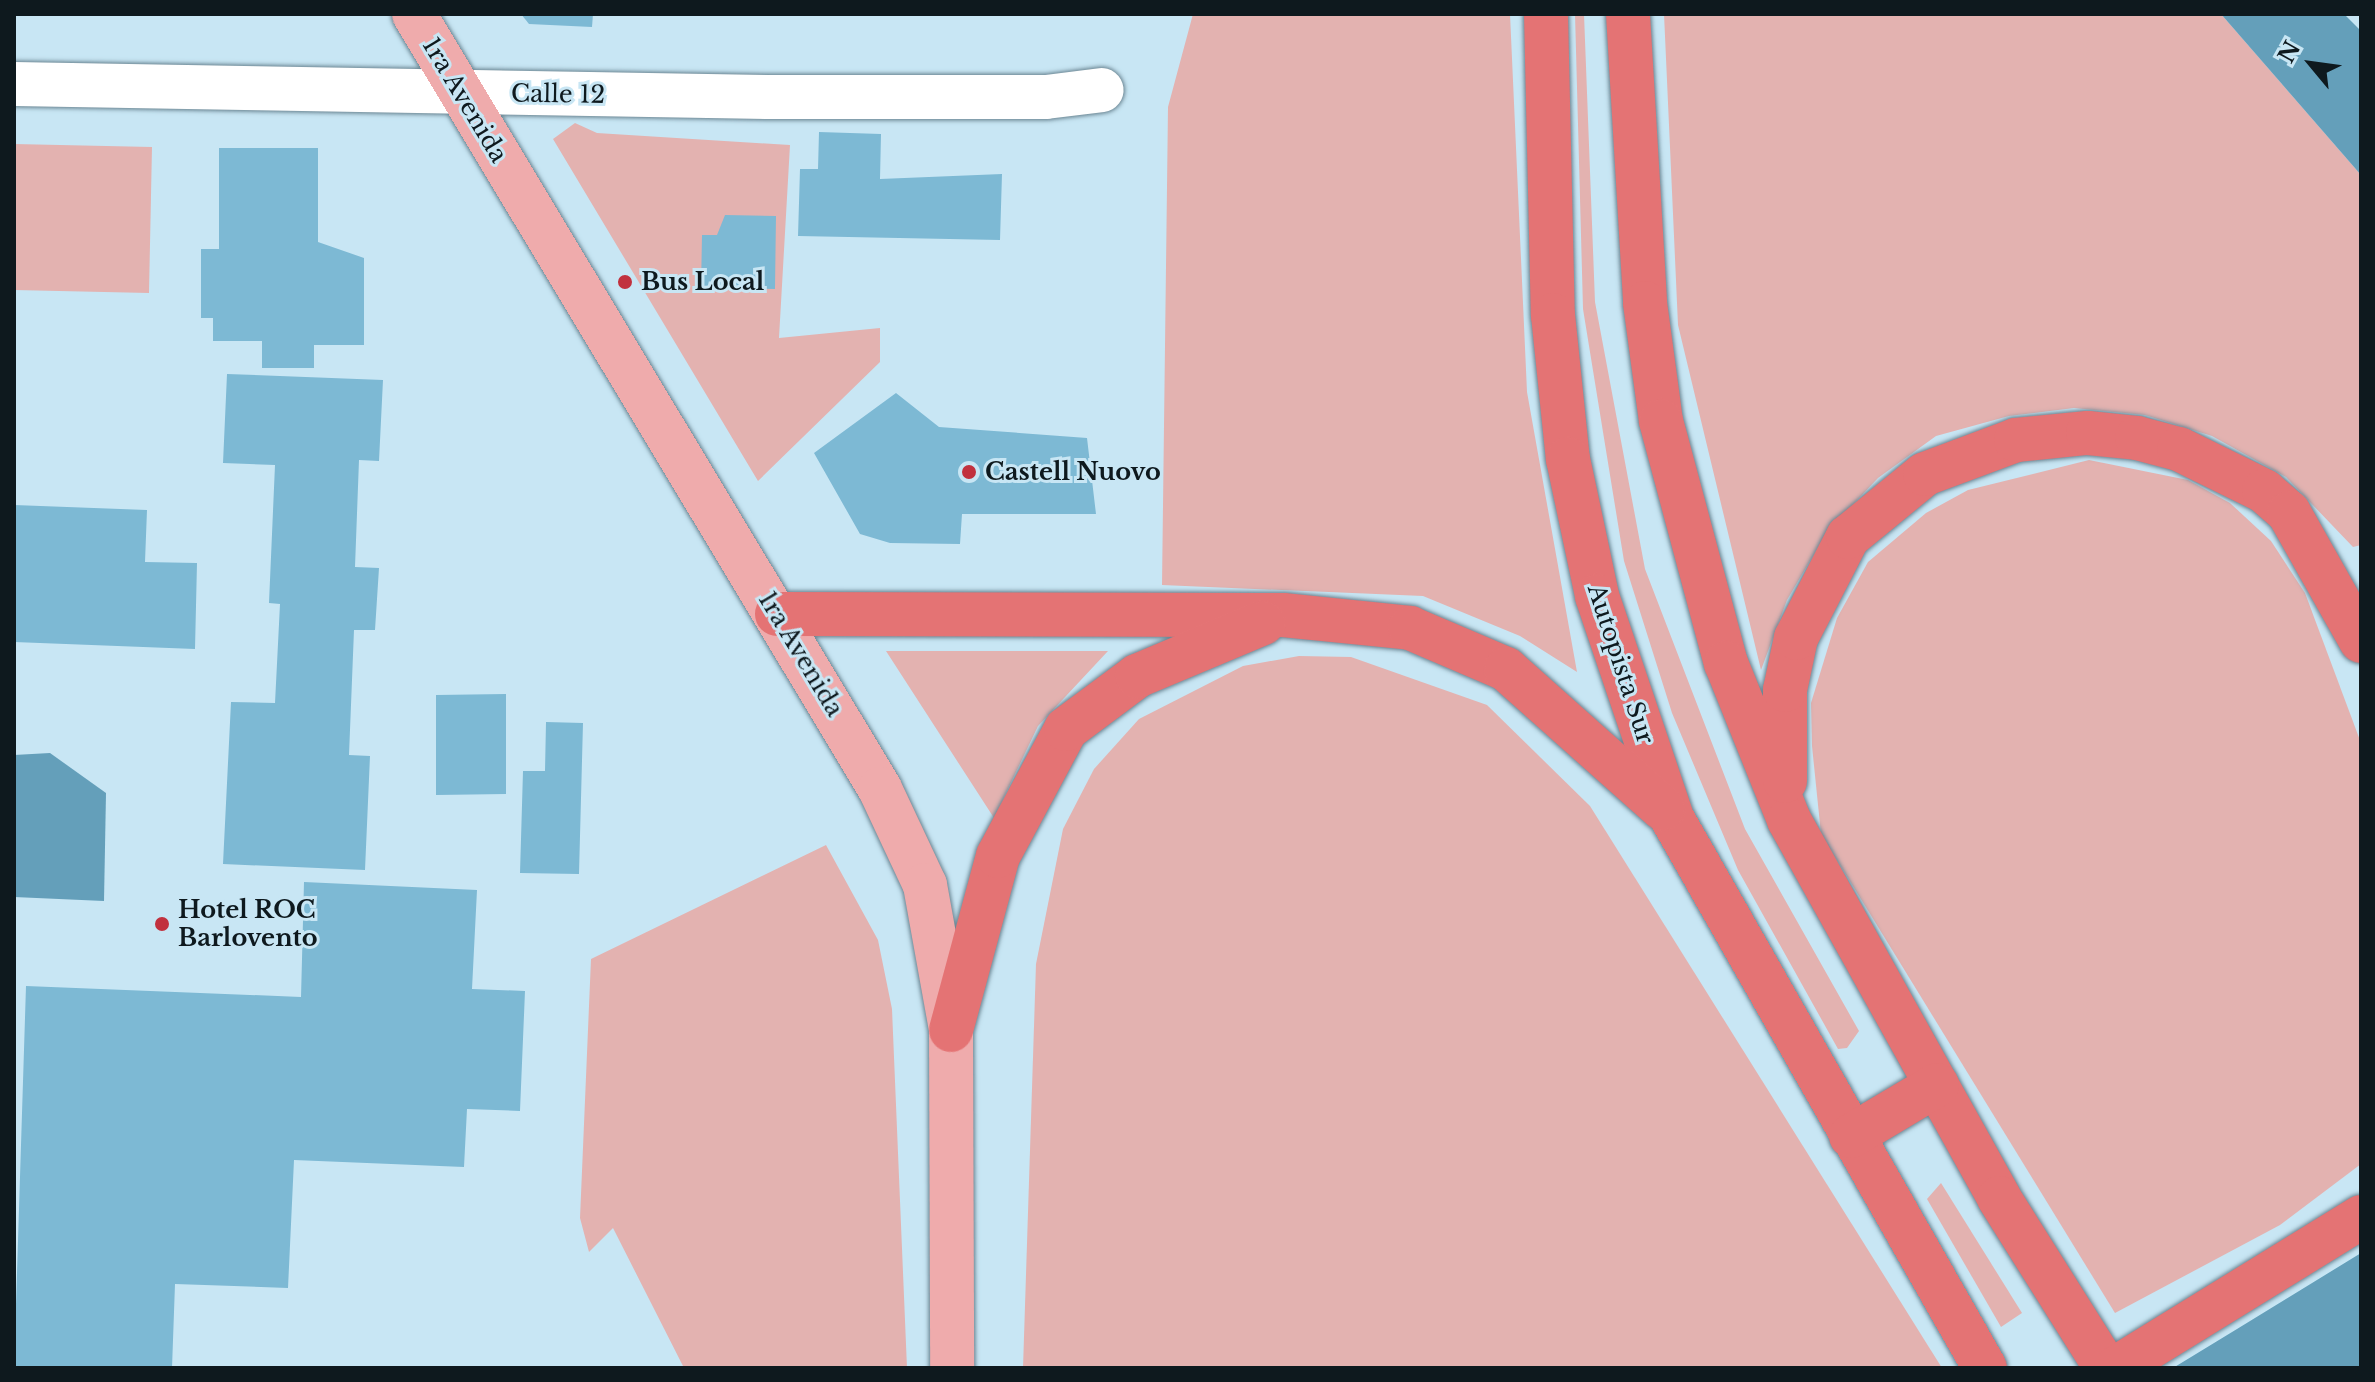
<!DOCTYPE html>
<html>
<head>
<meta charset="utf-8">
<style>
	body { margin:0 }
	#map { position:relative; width:2375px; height:1382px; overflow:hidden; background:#c8e6f4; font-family:"Libre Baskerville",serif }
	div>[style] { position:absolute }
	.green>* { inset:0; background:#e3b2b0 }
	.water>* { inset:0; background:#649fba }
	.building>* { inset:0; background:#7db9d4 }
	.roads { filter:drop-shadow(0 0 2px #6b8693) drop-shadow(0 0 2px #6b8693) }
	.minor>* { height:44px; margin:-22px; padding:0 22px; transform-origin:22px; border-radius:22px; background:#fff }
	.major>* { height:44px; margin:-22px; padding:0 22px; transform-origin:22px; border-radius:22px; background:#efabac }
	.highway>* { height:44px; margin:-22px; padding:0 22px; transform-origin:22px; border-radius:22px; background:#e47374 }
	.dots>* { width:22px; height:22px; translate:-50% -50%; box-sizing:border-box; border:4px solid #c8e6f4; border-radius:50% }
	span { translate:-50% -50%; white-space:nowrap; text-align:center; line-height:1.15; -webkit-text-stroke:6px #c8e6f4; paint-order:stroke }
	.street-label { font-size:24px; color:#0e191e }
	.poi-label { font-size:24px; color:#0e191e; font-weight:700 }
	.left { translate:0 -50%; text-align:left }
	.frame { position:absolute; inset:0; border:16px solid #0e191e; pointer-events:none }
	.north { position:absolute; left:2271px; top:24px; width:80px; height:80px; -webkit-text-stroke:6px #c8e6f4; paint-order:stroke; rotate:299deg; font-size:22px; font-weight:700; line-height:32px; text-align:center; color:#0e191e }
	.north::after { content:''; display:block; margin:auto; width:28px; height:36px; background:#0e191e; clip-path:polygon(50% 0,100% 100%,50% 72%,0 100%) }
</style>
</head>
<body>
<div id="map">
	<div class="green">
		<div style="clip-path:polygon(1193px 14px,1510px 14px,1527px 392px,1577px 672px,1520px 636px,1423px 596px,1162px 585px,1168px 107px)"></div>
		<div style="clip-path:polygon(1575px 14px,1584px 14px,1595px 302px,1645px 569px,1745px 829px,1859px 1031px,1847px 1048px,1838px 1049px,1738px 870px,1672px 713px,1624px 561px,1583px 309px)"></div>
		<div style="clip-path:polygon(1664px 14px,2221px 14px,2361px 175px,2361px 545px,2353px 547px,2286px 477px,2212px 436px,2145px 415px,2074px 408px,2009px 416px,1936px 436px,1878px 478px,1827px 532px,1787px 600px,1761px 670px,1678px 325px)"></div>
		<div style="clip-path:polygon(575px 123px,597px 133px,790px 145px,779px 338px,880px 328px,880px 362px,758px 481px,553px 139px)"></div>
		<div style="clip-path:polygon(14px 144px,152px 147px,149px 293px,14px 290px)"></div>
		<div style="clip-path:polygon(2089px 460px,2188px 480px,2230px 503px,2271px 541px,2305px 593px,2361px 743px,2361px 1164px,2280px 1225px,2115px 1313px,1821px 834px,1812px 746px,1811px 703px,1837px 618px,1868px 562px,1926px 513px,1968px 490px)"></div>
		<div style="clip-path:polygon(886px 651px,1108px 651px,1038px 726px,994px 818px)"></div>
		<div style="clip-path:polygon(1299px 656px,1351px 657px,1487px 705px,1590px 806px,1942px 1368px,1023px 1368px,1036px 964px,1063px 829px,1094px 769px,1139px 719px,1243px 666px)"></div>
		<div style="clip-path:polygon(826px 845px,878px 940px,892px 1009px,907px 1368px,684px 1368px,613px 1228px,589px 1252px,580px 1218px,591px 959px)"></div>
		<div style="clip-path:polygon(1941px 1183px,2022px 1313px,2001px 1327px,1927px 1199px)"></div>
	</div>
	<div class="water">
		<div style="clip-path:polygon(2221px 14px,2344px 14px,2361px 31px,2361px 175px)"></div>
		<div style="clip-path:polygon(50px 753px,106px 793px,104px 901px,14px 897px,14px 755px)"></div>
		<div style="clip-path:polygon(2361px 1253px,2361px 1368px,2173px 1368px,2237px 1329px)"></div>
	</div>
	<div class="building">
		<div style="clip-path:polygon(521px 14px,593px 14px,592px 27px,529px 24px)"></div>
		<div style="clip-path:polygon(819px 132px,881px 134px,880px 179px,1002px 174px,1000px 240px,798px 236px,800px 169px,818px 169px)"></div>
		<div style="clip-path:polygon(219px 148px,318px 148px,318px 242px,364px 258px,364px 345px,314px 345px,314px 368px,262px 368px,262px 341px,213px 341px,213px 318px,201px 318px,201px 249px,219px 249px)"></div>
		<div style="clip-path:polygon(725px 215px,776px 216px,775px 289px,701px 288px,702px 235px,717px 235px)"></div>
		<div style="clip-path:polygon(227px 374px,383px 380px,379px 461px,359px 460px,355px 567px,379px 568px,375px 630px,354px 630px,349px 755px,370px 756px,365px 870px,223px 864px,231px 702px,275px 703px,280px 604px,269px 603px,275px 465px,223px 463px)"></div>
		<div style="clip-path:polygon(896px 393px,939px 427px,1087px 438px,1096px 514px,962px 514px,960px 544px,890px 543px,860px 534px,814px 453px)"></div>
		<div style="clip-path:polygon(14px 505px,147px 510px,145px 562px,197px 563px,195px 649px,14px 642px)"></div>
		<div style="clip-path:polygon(506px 694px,506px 794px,436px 795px,436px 695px)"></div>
		<div style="clip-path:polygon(546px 722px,583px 723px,579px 874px,520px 873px,523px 771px,545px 771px)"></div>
		<div style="clip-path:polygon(304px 882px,477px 890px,472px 989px,525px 991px,520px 1111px,467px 1109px,464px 1167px,294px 1160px,288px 1288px,175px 1284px,172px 1368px,14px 1368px,26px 986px,301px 997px)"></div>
	</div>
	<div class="roads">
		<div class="minor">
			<div style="left:14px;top:84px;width:753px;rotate:0.99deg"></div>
			<div style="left:767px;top:97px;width:279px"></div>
			<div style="left:1046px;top:97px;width:56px;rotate:-7.1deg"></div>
		</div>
		<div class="major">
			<div style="left:414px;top:14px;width:904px;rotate:58.98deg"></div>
			<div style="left:880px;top:789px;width:106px;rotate:64.9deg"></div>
			<div style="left:925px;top:885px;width:147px;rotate:79.8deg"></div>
			<div style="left:951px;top:1030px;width:338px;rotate:89.8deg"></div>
		</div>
		<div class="highway">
			<div style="left:1546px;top:14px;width:301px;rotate:88.7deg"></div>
			<div style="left:1553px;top:315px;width:145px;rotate:84.1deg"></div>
			<div style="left:1568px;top:459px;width:140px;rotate:78deg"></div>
			<div style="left:1597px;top:596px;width:234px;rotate:71.3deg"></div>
			<div style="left:1672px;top:818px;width:633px;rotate:60.36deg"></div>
			<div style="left:1628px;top:14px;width:289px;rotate:86.6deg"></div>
			<div style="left:1645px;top:303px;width:119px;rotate:82.3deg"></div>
			<div style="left:1661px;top:421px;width:251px;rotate:75deg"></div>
			<div style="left:1726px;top:663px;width:169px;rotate:68.1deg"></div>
			<div style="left:1789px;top:820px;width:432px;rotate:60.9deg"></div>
			<div style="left:1999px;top:1198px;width:201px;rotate:57.8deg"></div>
			<div style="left:777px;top:614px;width:506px;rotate:0.11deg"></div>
			<div style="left:1283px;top:615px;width:128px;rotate:5.8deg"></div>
			<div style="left:1410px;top:628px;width:104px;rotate:23.1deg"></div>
			<div style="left:1506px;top:669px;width:210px;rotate:41.7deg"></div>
			<div style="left:1785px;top:781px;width:91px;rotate:-90deg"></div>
			<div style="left:1785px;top:690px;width:53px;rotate:-78.1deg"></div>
			<div style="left:1796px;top:638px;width:114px;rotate:-62.8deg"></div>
			<div style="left:1848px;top:537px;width:99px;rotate:-39.3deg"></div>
			<div style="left:1925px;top:474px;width:97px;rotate:-20.5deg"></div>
			<div style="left:2016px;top:440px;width:72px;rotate:-5.6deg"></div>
			<div style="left:2088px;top:433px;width:49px;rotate:5.8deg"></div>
			<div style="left:2137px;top:438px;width:43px;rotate:14.7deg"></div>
			<div style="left:2179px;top:449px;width:95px;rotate:26.3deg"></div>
			<div style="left:2264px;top:491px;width:33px;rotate:41deg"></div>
			<div style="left:2289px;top:513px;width:147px;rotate:60.6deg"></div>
			<div style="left:951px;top:1030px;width:180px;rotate:-74.9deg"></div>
			<div style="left:998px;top:856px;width:144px;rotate:-61.8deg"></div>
			<div style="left:1066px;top:729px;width:89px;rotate:-36.7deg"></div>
			<div style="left:1137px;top:676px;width:137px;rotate:-22.8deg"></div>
			<div style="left:1851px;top:1136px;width:100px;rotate:-30.7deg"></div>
			<div style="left:2116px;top:1368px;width:288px;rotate:-31.6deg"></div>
		</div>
	</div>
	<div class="dots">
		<div style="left:625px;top:282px;background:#c1313e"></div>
		<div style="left:969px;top:472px;background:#c1313e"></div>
		<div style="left:162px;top:924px;background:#c1313e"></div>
	</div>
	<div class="street-label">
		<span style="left:558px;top:94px;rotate:1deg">Calle 12</span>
		<span style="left:465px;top:100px;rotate:59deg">1ra Avenida</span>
		<span style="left:801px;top:654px;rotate:59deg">1ra Avenida</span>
		<span style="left:1621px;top:664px;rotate:72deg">Autopista Sur</span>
	</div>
	<div class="poi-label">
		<span class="left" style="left:641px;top:282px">Bus Local</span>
		<span class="left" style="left:985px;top:472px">Castell Nuovo</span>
		<span class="left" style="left:178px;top:924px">Hotel ROC<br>Barlovento</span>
	</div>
	<div class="frame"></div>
	<div class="north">N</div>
</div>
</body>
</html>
